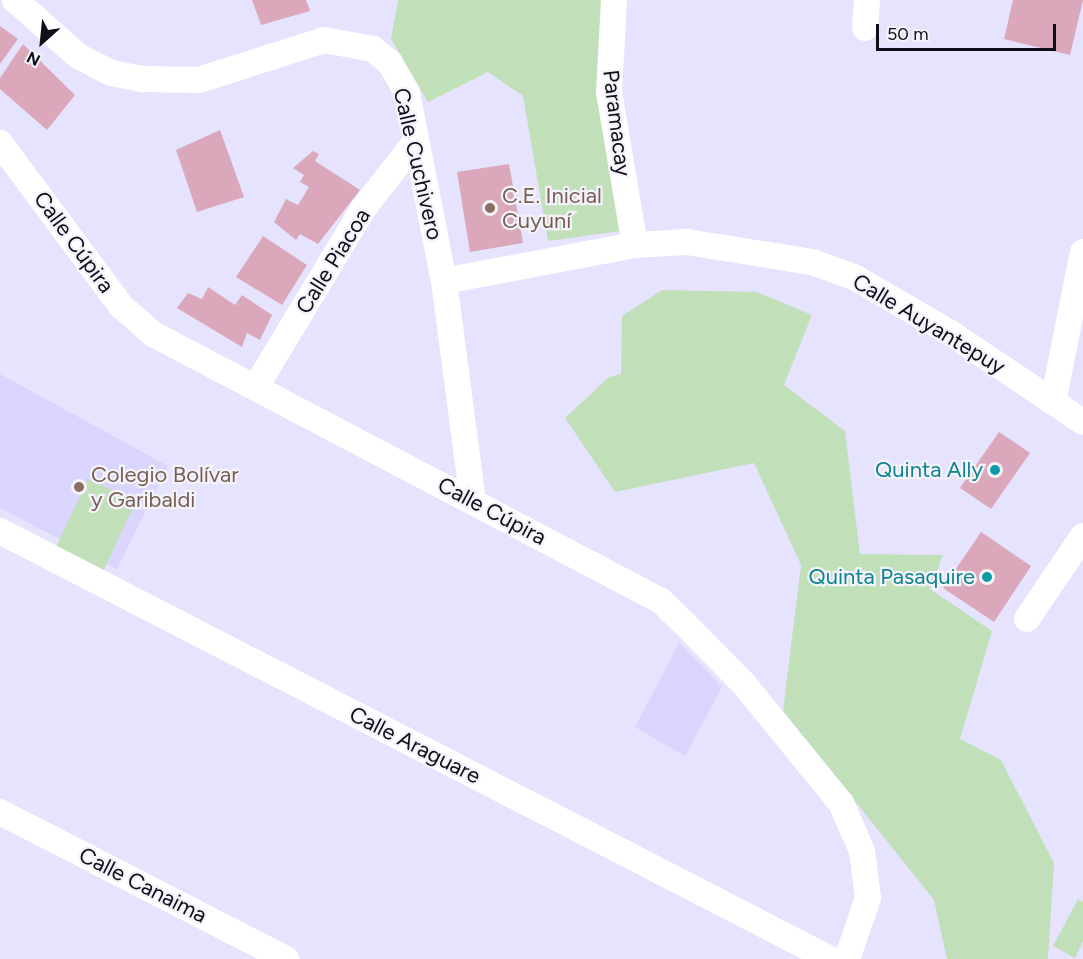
<!DOCTYPE html>
<html>
<head>
<meta charset="utf-8">
<style>
	body { margin:0 }
	#map { position:relative; width:1083px; height:959px; overflow:hidden; background:#e6e3fe; font-family:Figtree,sans-serif }
	div>[style] { position:absolute }
	.built>* { inset:0; background:#dad5fd }
	.green>* { inset:0; background:#c1e0b9 }
	.building>* { inset:0; background:#daa8ba }
	.street>* { height:26px; margin:-13px; padding:0 13px; transform-origin:13px; border-radius:13px; background:#fff }
	.dots>* { width:16px; height:16px; translate:-50% -50%; box-sizing:border-box; border:3px solid #f4f3fa; border-radius:50% }
	span { translate:-50% -50%; white-space:nowrap; text-align:center; line-height:1.15; -webkit-text-stroke:4.5px #f4f3fa; paint-order:stroke }
	.street-label { font-size:22px; color:#100e19 }
	.education-label { font-size:22px; color:#785e54 }
	.left { translate:0 -50%; text-align:left }
	.culture-label { font-size:22px; color:#0d838f }
	.right { translate:-100% -50%; text-align:right }
	.north { position:absolute; left:12px; top:12px; width:60px; height:60px; -webkit-text-stroke:4px #f4f3fa; paint-order:stroke; rotate:207deg; font-size:16px; font-weight:700; line-height:24px; text-align:center; color:#100e19 }
	.north::after { content:''; display:block; margin:auto; width:21px; height:27px; background:#100e19; clip-path:polygon(50% 0,100% 100%,50% 72%,0 100%) }
	.scale { position:absolute; left:876px; top:24px; width:180px; height:27px; box-sizing:border-box; border:3px solid #100e19; border-top:0; padding-left:8px; font-size:18px; line-height:21px; white-space:nowrap; color:#100e19; -webkit-text-stroke:4px #f4f3fa; paint-order:stroke }
</style>
</head>
<body>
<div id="map">
	<div class="built">
		<div style="clip-path:polygon(0 374px,168px 466px,117px 569px,0 508px)"></div>
		<div style="clip-path:polygon(679px 643px,722px 687px,685px 756px,635px 727px)"></div>
	</div>
	<div class="green">
		<div style="clip-path:polygon(398px 0,615px 0,621px 231px,548px 241px,523px 96px,488px 72px,428px 102px,391px 39px)"></div>
		<div style="clip-path:polygon(662px 290px,757px 292px,812px 315px,784px 385px,845px 431px,860px 554px,943px 555px,930px 589px,992px 631px,960px 739px,1001px 760px,1054px 863px,1048px 959px,947px 959px,934px 900px,783px 711px,801px 565px,754px 463px,615px 492px,565px 418px,609px 377px,621px 374px,622px 316px)"></div>
		<div style="clip-path:polygon(88px 479px,136px 501px,100px 578px,52px 556px)"></div>
		<div style="clip-path:polygon(1078px 899px,1083px 902px,1083px 941px,1075px 958px,1053px 946px)"></div>
	</div>
	<div class="building">
		<div style="clip-path:polygon(252px 0,306px 0,310px 11px,261px 25px)"></div>
		<div style="clip-path:polygon(1013px 0,1083px 0,1070px 55px,1004px 39px)"></div>
		<div style="clip-path:polygon(0 26px,18px 39px,0 64px)"></div>
		<div style="clip-path:polygon(23px 44px,75px 95px,47px 130px,0 89px,0 78px)"></div>
		<div style="clip-path:polygon(220px 130px,244px 197px,197px 212px,176px 150px)"></div>
		<div style="clip-path:polygon(313px 151px,319px 154px,315px 161px,360px 190px,318px 244px,300px 234px,296px 240px,274px 222px,286px 199px,298px 205px,309px 187px,300px 182px,304px 175px,293px 168px)"></div>
		<div style="clip-path:polygon(509px 164px,523px 243px,470px 252px,457px 172px)"></div>
		<div style="clip-path:polygon(263px 236px,307px 265px,282px 305px,236px 277px)"></div>
		<div style="clip-path:polygon(208px 287px,235px 305px,242px 295px,272px 315px,260px 340px,247px 333px,242px 347px,177px 308px,188px 293px,202px 299px)"></div>
		<div style="clip-path:polygon(999px 432px,1030px 453px,991px 509px,960px 488px)"></div>
		<div style="clip-path:polygon(981px 532px,1031px 566px,994px 622px,943px 588px)"></div>
	</div>
	<div class="street">
		<div style="left:15px;top:0;width:84px;rotate:41.6deg"></div>
		<div style="left:78px;top:56px;width:37px;rotate:27deg"></div>
		<div style="left:111px;top:73px;width:33px;rotate:11deg"></div>
		<div style="left:143px;top:79px;width:56px;rotate:1deg"></div>
		<div style="left:199px;top:80px;width:131px;rotate:-17.7deg"></div>
		<div style="left:324px;top:40px;width:50px;rotate:10.4deg"></div>
		<div style="left:373px;top:49px;width:22px;rotate:39deg"></div>
		<div style="left:390px;top:63px;width:34px;rotate:60deg"></div>
		<div style="left:407px;top:93px;width:192px;rotate:78.9deg"></div>
		<div style="left:444px;top:281px;width:221px;rotate:82.5deg"></div>
		<div style="left:614px;top:0;width:92px;rotate:93.1deg"></div>
		<div style="left:609px;top:92px;width:155px;rotate:80.4deg"></div>
		<div style="left:865px;top:28px;width:28px;rotate:-86deg"></div>
		<div style="left:0;top:143px;width:203px;rotate:53.4deg"></div>
		<div style="left:121px;top:306px;width:43px;rotate:41.2deg"></div>
		<div style="left:153px;top:334px;width:574px;rotate:27.73deg"></div>
		<div style="left:661px;top:601px;width:29px;rotate:44deg"></div>
		<div style="left:682px;top:621px;width:87px;rotate:45.5deg"></div>
		<div style="left:743px;top:683px;width:155px;rotate:50.8deg"></div>
		<div style="left:841px;top:803px;width:52px;rotate:66.4deg"></div>
		<div style="left:862px;top:851px;width:47px;rotate:82.7deg"></div>
		<div style="left:868px;top:898px;width:65px;rotate:109deg"></div>
		<div style="left:444px;top:281px;width:194px;rotate:-10.7deg"></div>
		<div style="left:635px;top:245px;width:52px;rotate:-3.3deg"></div>
		<div style="left:687px;top:242px;width:127px;rotate:9.1deg"></div>
		<div style="left:812px;top:262px;width:45px;rotate:19.7deg"></div>
		<div style="left:854px;top:277px;width:110px;rotate:30.1deg"></div>
		<div style="left:949px;top:332px;width:161px;rotate:33.9deg"></div>
		<div style="left:257px;top:385px;width:205px;rotate:-58.9deg"></div>
		<div style="left:363px;top:209px;width:86px;rotate:-52.1deg"></div>
		<div style="left:1053px;top:402px;width:153px;rotate:-78.7deg"></div>
		<div style="left:0;top:531px;width:934px;rotate:27.28deg"></div>
		<div style="left:1027px;top:619px;width:100px;rotate:-56deg"></div>
		<div style="left:0;top:812px;width:322px;rotate:27.2deg"></div>
	</div>
	<div class="dots">
		<div style="left:490px;top:208px;background:#8d6e63"></div>
		<div style="left:995px;top:470px;background:#0f9aa8"></div>
		<div style="left:79px;top:487px;background:#8d6e63"></div>
		<div style="left:987px;top:577px;background:#0f9aa8"></div>
	</div>
	<div class="street-label">
		<span style="left:617px;top:123px;rotate:83deg">Paramacay</span>
		<span style="left:418px;top:164px;rotate:77deg">Calle Cuchivero</span>
		<span style="left:74px;top:242px;rotate:54deg">Calle Cúpira</span>
		<span style="left:333px;top:261px;rotate:-58deg">Calle Piacoa</span>
		<span style="left:929px;top:324px;rotate:31deg">Calle Auyantepuy</span>
		<span style="left:492px;top:511px;rotate:28deg">Calle Cúpira</span>
		<span style="left:415px;top:745px;rotate:27deg">Calle Araguare</span>
		<span style="left:143px;top:885px;rotate:27deg">Calle Canaima</span>
	</div>
	<div class="education-label">
		<span class="left" style="left:502px;top:208px">C.E. Inicial<br>Cuyuní</span>
		<span class="left" style="left:91px;top:487px">Colegio Bolívar<br>y Garibaldi</span>
	</div>
	<div class="culture-label">
		<span class="right" style="left:983px;top:470px">Quinta Ally</span>
		<span class="right" style="left:975px;top:577px">Quinta Pasaquire</span>
	</div>
	<div class="north">N</div>
	<div class="scale">50 m</div>
</div>
</body>
</html>
